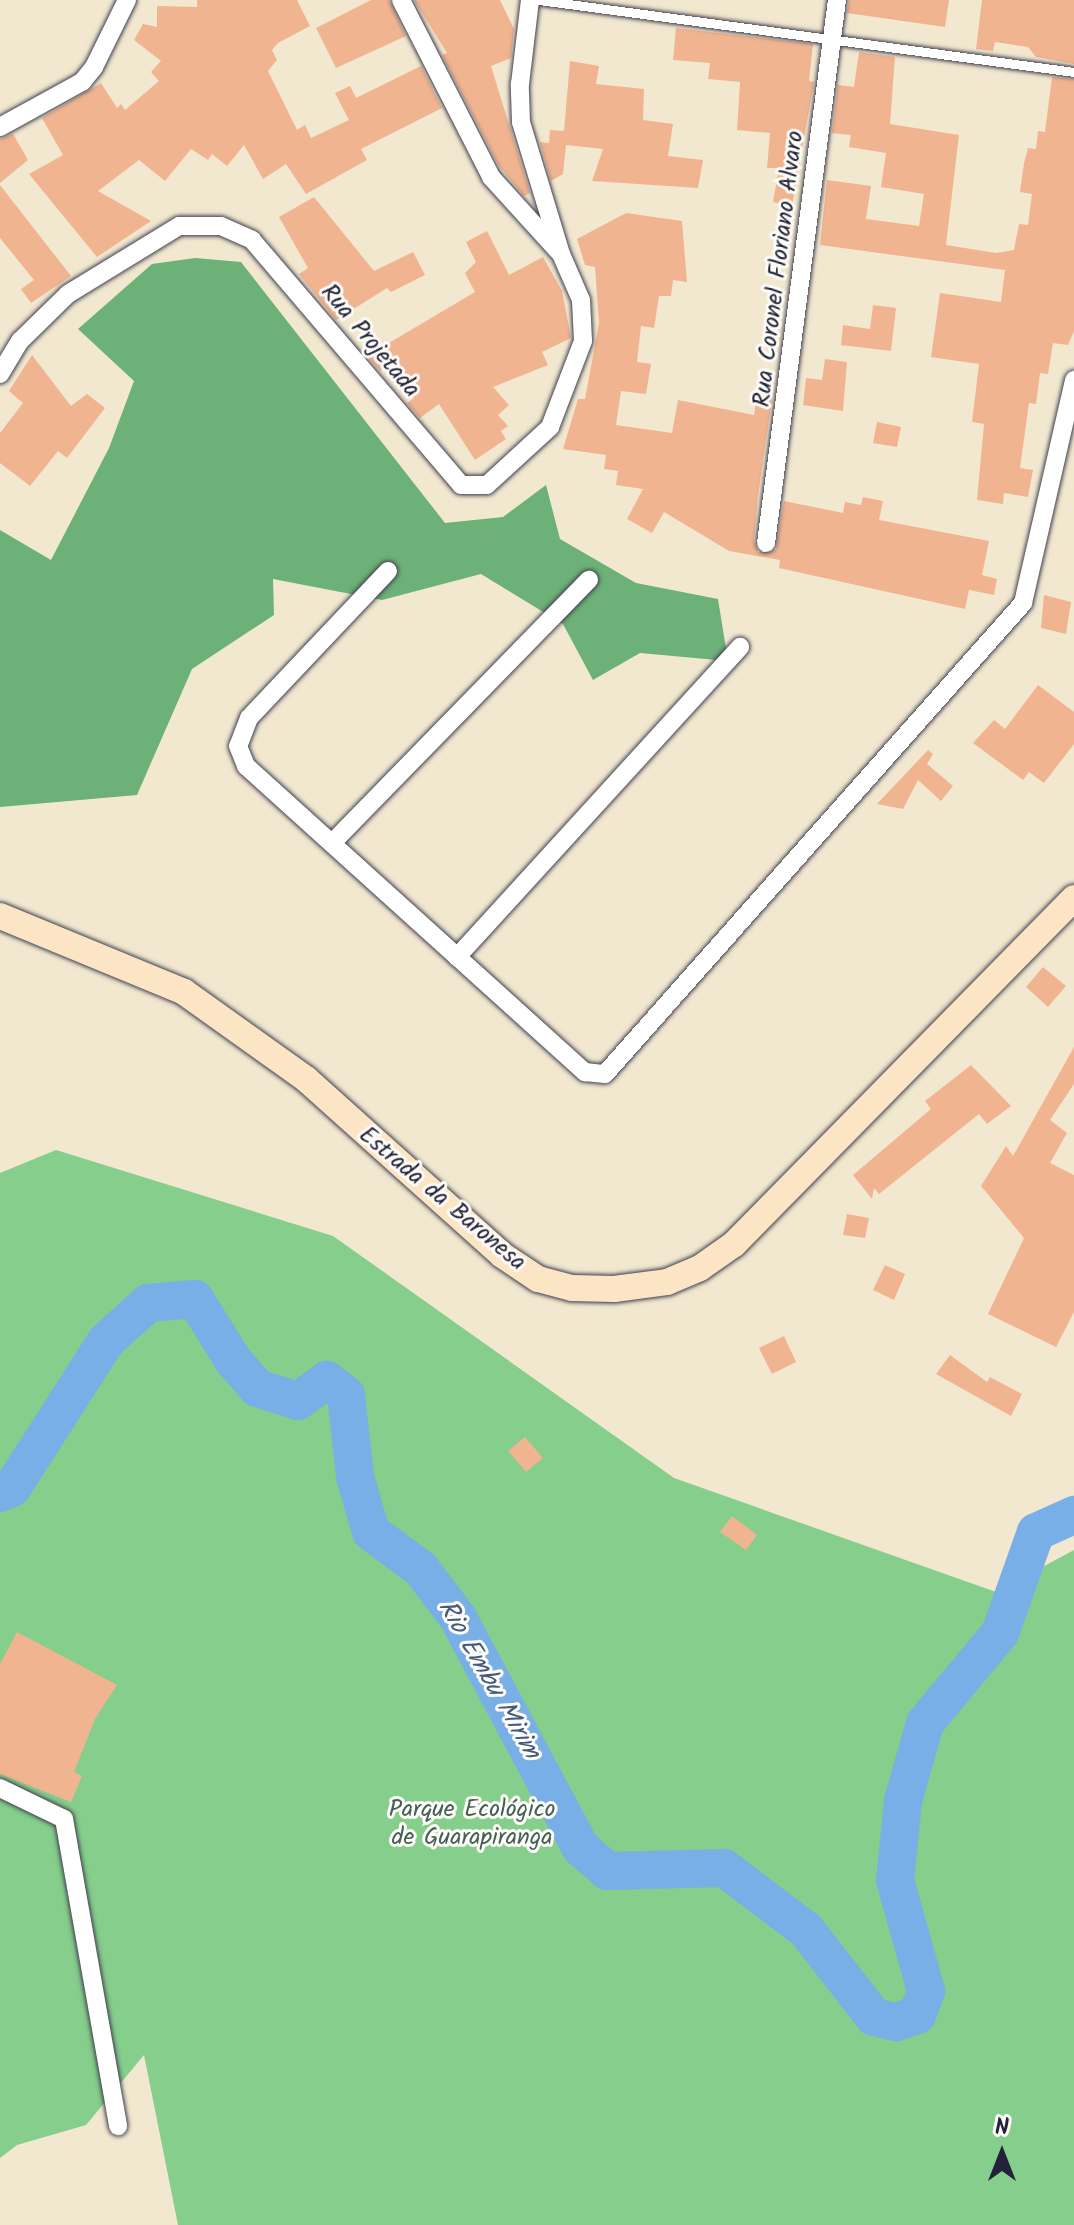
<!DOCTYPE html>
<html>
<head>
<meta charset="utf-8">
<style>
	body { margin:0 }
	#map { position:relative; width:1074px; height:2225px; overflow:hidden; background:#f2e8d0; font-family:Kalam,sans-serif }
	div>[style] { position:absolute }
	.green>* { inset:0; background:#85ce8b }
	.forest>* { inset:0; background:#6cb177 }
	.river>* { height:38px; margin:-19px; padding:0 19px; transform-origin:19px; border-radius:19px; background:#78afe6 }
	.building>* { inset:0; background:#f1b491 }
	.roads { filter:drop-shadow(0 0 2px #414051) drop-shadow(0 0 2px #414051) }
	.lane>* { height:9px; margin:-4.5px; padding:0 4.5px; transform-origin:4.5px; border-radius:4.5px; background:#fff }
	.street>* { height:18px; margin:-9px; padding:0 9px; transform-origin:9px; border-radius:9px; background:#fff }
	.secondary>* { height:26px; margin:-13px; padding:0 13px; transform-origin:13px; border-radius:13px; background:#fce5c4 }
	span { translate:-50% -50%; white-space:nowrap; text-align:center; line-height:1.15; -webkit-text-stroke:6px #fdfcf7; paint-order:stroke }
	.street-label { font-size:24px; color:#22223b }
	.park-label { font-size:24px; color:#455e57 }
	.water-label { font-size:26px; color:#445a7f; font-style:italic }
	.north { position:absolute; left:962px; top:2113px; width:80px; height:80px; -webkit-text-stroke:6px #fdfcf7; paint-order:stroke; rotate:0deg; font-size:22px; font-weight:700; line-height:32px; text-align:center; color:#22223b }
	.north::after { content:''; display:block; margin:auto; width:28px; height:36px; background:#22223b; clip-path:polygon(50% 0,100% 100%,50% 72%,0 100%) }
</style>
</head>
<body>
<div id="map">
	<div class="green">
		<div style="clip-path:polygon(56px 1150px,333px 1236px,674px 1478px,996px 1592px,1074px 1550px,1074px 2225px,178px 2225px,144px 2055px,86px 2125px,17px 2145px,0 2158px,0 1173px)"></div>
	</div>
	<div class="forest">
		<div style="clip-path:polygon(195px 258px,241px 262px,445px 523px,503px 517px,546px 485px,560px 539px,636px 583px,718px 599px,728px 661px,640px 653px,593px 680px,563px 624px,481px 574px,382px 600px,273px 579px,274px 615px,192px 669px,137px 795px,0 807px,0 530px,51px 560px,109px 448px,134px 381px,78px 329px,152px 264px)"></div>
	</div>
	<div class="river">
		<div style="left:0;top:1493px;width:13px;rotate:-23deg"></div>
		<div style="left:12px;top:1488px;width:174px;rotate:-57.4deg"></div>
		<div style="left:106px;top:1341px;width:57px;rotate:-42.1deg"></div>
		<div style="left:148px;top:1303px;width:47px;rotate:-4.9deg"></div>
		<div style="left:195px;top:1299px;width:72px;rotate:58.1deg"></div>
		<div style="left:233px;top:1360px;width:37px;rotate:49deg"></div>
		<div style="left:257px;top:1388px;width:43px;rotate:17.6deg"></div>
		<div style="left:298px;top:1401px;width:36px;rotate:-36deg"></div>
		<div style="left:327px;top:1380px;width:24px;rotate:38deg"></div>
		<div style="left:346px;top:1395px;width:82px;rotate:83.7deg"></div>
		<div style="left:355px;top:1477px;width:57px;rotate:73.8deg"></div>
		<div style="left:371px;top:1532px;width:62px;rotate:36.5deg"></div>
		<div style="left:421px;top:1569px;width:61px;rotate:52.9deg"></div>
		<div style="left:458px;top:1618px;width:261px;rotate:61.9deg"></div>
		<div style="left:581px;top:1848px;width:35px;rotate:41deg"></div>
		<div style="left:607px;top:1871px;width:117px;rotate:-1.5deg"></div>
		<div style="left:724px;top:1868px;width:103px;rotate:37.1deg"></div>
		<div style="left:806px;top:1930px;width:110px;rotate:52deg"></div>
		<div style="left:874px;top:2017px;width:23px;rotate:13deg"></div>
		<div style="left:896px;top:2022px;width:22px;rotate:-18deg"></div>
		<div style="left:917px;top:2015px;width:26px;rotate:-69deg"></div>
		<div style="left:926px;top:1991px;width:115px;rotate:-105.6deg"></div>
		<div style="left:895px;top:1880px;width:79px;rotate:-84.2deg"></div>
		<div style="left:903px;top:1801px;width:81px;rotate:-74.2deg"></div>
		<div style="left:925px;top:1723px;width:117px;rotate:-50.2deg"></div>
		<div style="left:1000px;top:1633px;width:107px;rotate:-70.4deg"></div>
		<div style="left:1036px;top:1532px;width:42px;rotate:-24.1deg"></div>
	</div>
	<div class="building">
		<div style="clip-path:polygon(197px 0,297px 0,310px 26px,278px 43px,272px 50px,277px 60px,268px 71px,297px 130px,305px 125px,311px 138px,349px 120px,335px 93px,350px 86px,356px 98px,421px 66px,442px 108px,361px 149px,367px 160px,306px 194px,286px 164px,263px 179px,244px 145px,227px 166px,212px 154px,208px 160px,191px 149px,165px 181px,139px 160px,98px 191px,151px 221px,97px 257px,29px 174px,63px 155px,42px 118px,101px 83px,117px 108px,121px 104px,125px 110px,159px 81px,151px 72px,161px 61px,134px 40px,143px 24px,157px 27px,157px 6px,197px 7px)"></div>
		<div style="clip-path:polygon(371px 0,389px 0,406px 36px,336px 68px,316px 28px)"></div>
		<div style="clip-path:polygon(414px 0,500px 0,514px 29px,511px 58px,491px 66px,530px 193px,524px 196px,499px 166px,442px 55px,447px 53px)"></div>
		<div style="clip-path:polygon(849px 0,949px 0,945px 27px,847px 13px)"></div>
		<div style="clip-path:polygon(982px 0,1074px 0,1074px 64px,1036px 57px,1028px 47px,995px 42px,993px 51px,976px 49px)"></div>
		<div style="clip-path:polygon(676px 28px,813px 44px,809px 81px,814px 82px,792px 206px,773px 202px,779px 168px,767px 168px,770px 133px,737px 130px,740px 82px,708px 79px,710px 63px,673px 60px)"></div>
		<div style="clip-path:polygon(859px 52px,895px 57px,890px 124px,959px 135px,946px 245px,996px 253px,1014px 250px,1019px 224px,1028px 225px,1032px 194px,1020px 192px,1024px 163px,1028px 148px,1036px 149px,1038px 131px,1045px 132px,1052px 77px,1074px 79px,1074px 331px,1068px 345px,1053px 343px,1048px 374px,1040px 373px,1036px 404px,1029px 403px,1020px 468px,1033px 470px,1028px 497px,1004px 493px,1003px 504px,977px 500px,984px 424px,972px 422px,979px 364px,931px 357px,940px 293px,1001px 302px,1005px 270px,820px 245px,827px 180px,871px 186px,866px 219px,919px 226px,924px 194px,881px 187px,886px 153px,849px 147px,851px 135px,832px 133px,838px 85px,854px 87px)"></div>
		<div style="clip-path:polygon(570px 61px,599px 66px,596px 84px,644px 89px,643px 120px,673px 124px,668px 156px,703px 160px,698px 188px,592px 181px,603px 149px,566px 145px,563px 174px,551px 181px,540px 142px,549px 143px,550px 130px,564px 131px)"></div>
		<div style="clip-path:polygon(13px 134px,28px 160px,0 183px,0 139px)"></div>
		<div style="clip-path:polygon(0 185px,71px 276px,31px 303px,21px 289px,34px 280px,0 238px)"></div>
		<div style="clip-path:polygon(314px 197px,374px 271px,413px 252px,425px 275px,391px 292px,387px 288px,336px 320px,299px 274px,308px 268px,279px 217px)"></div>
		<div style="clip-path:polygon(626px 213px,682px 221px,687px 282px,673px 280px,671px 296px,659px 296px,654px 328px,641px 326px,637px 362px,651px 364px,646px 394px,621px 391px,616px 425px,672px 433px,678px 400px,754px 415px,759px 383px,774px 385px,758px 496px,754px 541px,758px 552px,776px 550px,784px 501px,843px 513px,845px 502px,861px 505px,863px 497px,883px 501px,879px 520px,989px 541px,982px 575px,997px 579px,994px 595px,969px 590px,965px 609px,779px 568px,780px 560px,729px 551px,664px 512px,652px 533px,627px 519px,643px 489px,616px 485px,618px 471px,604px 469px,606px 455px,563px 449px,578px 399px,585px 399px,599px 323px,595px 267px,585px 265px,577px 239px)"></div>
		<div style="clip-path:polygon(487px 231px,509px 275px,543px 257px,562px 291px,571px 338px,542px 352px,548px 365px,493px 387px,509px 405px,498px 415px,508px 426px,501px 431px,506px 439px,475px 460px,439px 404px,420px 418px,407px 403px,414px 398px,391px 364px,380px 371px,367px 356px,475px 292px,465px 273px,476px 262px,466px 242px)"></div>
		<div style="clip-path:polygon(873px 305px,896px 308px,891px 351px,841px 345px,843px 325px,870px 329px)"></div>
		<div style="clip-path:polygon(32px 355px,71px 406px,87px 394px,105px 408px,67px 458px,58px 451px,30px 486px,0 463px,0 433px,23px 403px,9px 391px)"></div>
		<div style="clip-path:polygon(825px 359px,847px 362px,843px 411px,803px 405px,806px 378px,822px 380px)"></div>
		<div style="clip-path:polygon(877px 422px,901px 427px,897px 447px,873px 443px)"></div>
		<div style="clip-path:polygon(1044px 595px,1071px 602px,1066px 634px,1041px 628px)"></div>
		<div style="clip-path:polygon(1038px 685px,1074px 712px,1074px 744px,1044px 783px,1029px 772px,1023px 780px,973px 743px,994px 720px,1005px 729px)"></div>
		<div style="clip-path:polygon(928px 750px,933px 754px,927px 764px,953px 786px,941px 801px,918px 780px,903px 809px,877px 804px)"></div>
		<div style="clip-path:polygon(1043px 967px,1066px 986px,1048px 1007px,1026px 987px)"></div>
		<div style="clip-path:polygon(1074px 1047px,1074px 1084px,1050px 1120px,1067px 1133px,1050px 1163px,1074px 1175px,1074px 1312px,1056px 1347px,988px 1314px,1024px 1238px,981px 1186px,1006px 1146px,1013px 1156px)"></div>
		<div style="clip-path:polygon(971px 1065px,1011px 1106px,987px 1124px,979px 1114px,879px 1194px,874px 1188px,872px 1199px,853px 1175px,931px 1109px,925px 1101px)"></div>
		<div style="clip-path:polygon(847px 1214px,869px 1218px,865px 1238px,843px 1235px)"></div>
		<div style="clip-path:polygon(885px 1265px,905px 1274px,894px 1300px,873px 1290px)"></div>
		<div style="clip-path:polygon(784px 1336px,796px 1362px,772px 1374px,759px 1348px)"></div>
		<div style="clip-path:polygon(950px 1355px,987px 1382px,990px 1377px,1022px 1394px,1011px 1416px,936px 1374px)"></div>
		<div style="clip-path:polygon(525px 1437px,543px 1458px,526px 1472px,508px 1451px)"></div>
		<div style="clip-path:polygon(732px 1516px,757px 1535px,746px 1550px,720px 1532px)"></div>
		<div style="clip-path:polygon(17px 1632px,117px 1685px,95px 1719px,74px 1772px,82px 1776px,71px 1802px,0 1774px,0 1664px)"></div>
	</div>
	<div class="roads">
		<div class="lane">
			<div style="left:539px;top:0;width:540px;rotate:7.66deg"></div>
		</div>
		<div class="street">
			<div style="left:401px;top:0;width:199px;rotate:63deg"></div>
			<div style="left:491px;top:177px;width:101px;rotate:47.8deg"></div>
			<div style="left:0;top:127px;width:94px;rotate:-28.8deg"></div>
			<div style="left:82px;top:82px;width:19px;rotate:-51deg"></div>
			<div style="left:94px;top:67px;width:75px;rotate:-63.8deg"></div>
			<div style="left:0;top:374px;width:39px;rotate:-59deg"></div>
			<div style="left:20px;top:341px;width:67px;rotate:-44.4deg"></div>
			<div style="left:68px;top:294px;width:130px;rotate:-31.5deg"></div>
			<div style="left:179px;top:226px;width:42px"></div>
			<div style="left:221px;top:226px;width:34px;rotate:24deg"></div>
			<div style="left:252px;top:240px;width:322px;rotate:49.5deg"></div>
			<div style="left:461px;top:485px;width:26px"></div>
			<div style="left:487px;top:485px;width:86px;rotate:-42.6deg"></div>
			<div style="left:550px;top:427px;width:92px;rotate:-69deg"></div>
			<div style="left:583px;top:341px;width:41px;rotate:-92.8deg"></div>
			<div style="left:581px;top:300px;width:50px;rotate:-113.5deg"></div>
			<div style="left:561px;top:254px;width:138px;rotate:-106.9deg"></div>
			<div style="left:521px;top:122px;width:38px;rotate:-92deg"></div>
			<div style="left:520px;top:84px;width:85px;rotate:-83.2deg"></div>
			<div style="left:766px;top:543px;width:548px;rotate:-82.55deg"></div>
			<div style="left:388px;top:571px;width:202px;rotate:133.4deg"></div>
			<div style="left:249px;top:718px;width:30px;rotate:111deg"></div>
			<div style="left:238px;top:746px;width:22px;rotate:68deg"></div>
			<div style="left:246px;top:766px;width:457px;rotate:42.1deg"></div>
			<div style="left:585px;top:1072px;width:20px;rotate:6deg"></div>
			<div style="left:605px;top:1074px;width:630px;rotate:-48.41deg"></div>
			<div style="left:1023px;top:603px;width:229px;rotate:-77.1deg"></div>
			<div style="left:332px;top:843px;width:368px;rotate:-45.7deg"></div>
			<div style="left:457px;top:957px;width:420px;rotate:-47.6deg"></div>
			<div style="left:0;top:1788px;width:71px;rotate:25.8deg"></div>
			<div style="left:64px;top:1819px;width:312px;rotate:80deg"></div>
		</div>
		<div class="secondary">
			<div style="left:0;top:916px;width:199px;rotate:22.4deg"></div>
			<div style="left:184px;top:992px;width:150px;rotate:35.5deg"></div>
			<div style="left:306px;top:1079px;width:263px;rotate:41.9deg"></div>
			<div style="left:502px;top:1255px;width:43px;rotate:33.7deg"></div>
			<div style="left:538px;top:1279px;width:35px;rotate:15deg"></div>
			<div style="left:572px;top:1288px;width:42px;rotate:1.4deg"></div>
			<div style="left:614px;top:1289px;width:53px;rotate:-7.5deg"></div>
			<div style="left:667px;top:1282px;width:36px;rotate:-23deg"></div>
			<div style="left:700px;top:1268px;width:42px;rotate:-35.2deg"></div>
			<div style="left:734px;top:1244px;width:485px;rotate:-45.5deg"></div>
		</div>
	</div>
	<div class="street-label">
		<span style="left:779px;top:269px;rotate:-83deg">Rua Coronel Floriano Alvaro</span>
		<span style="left:370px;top:341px;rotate:50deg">Rua Projetada</span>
		<span style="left:442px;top:1199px;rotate:40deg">Estrada da Baronesa</span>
	</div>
	<div class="park-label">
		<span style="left:472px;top:1824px">Parque Ecológico<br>de Guarapiranga</span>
	</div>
	<div class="water-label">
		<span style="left:488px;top:1680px;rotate:60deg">Rio Embu Mirim</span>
	</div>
	<div class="north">N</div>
</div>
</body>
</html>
